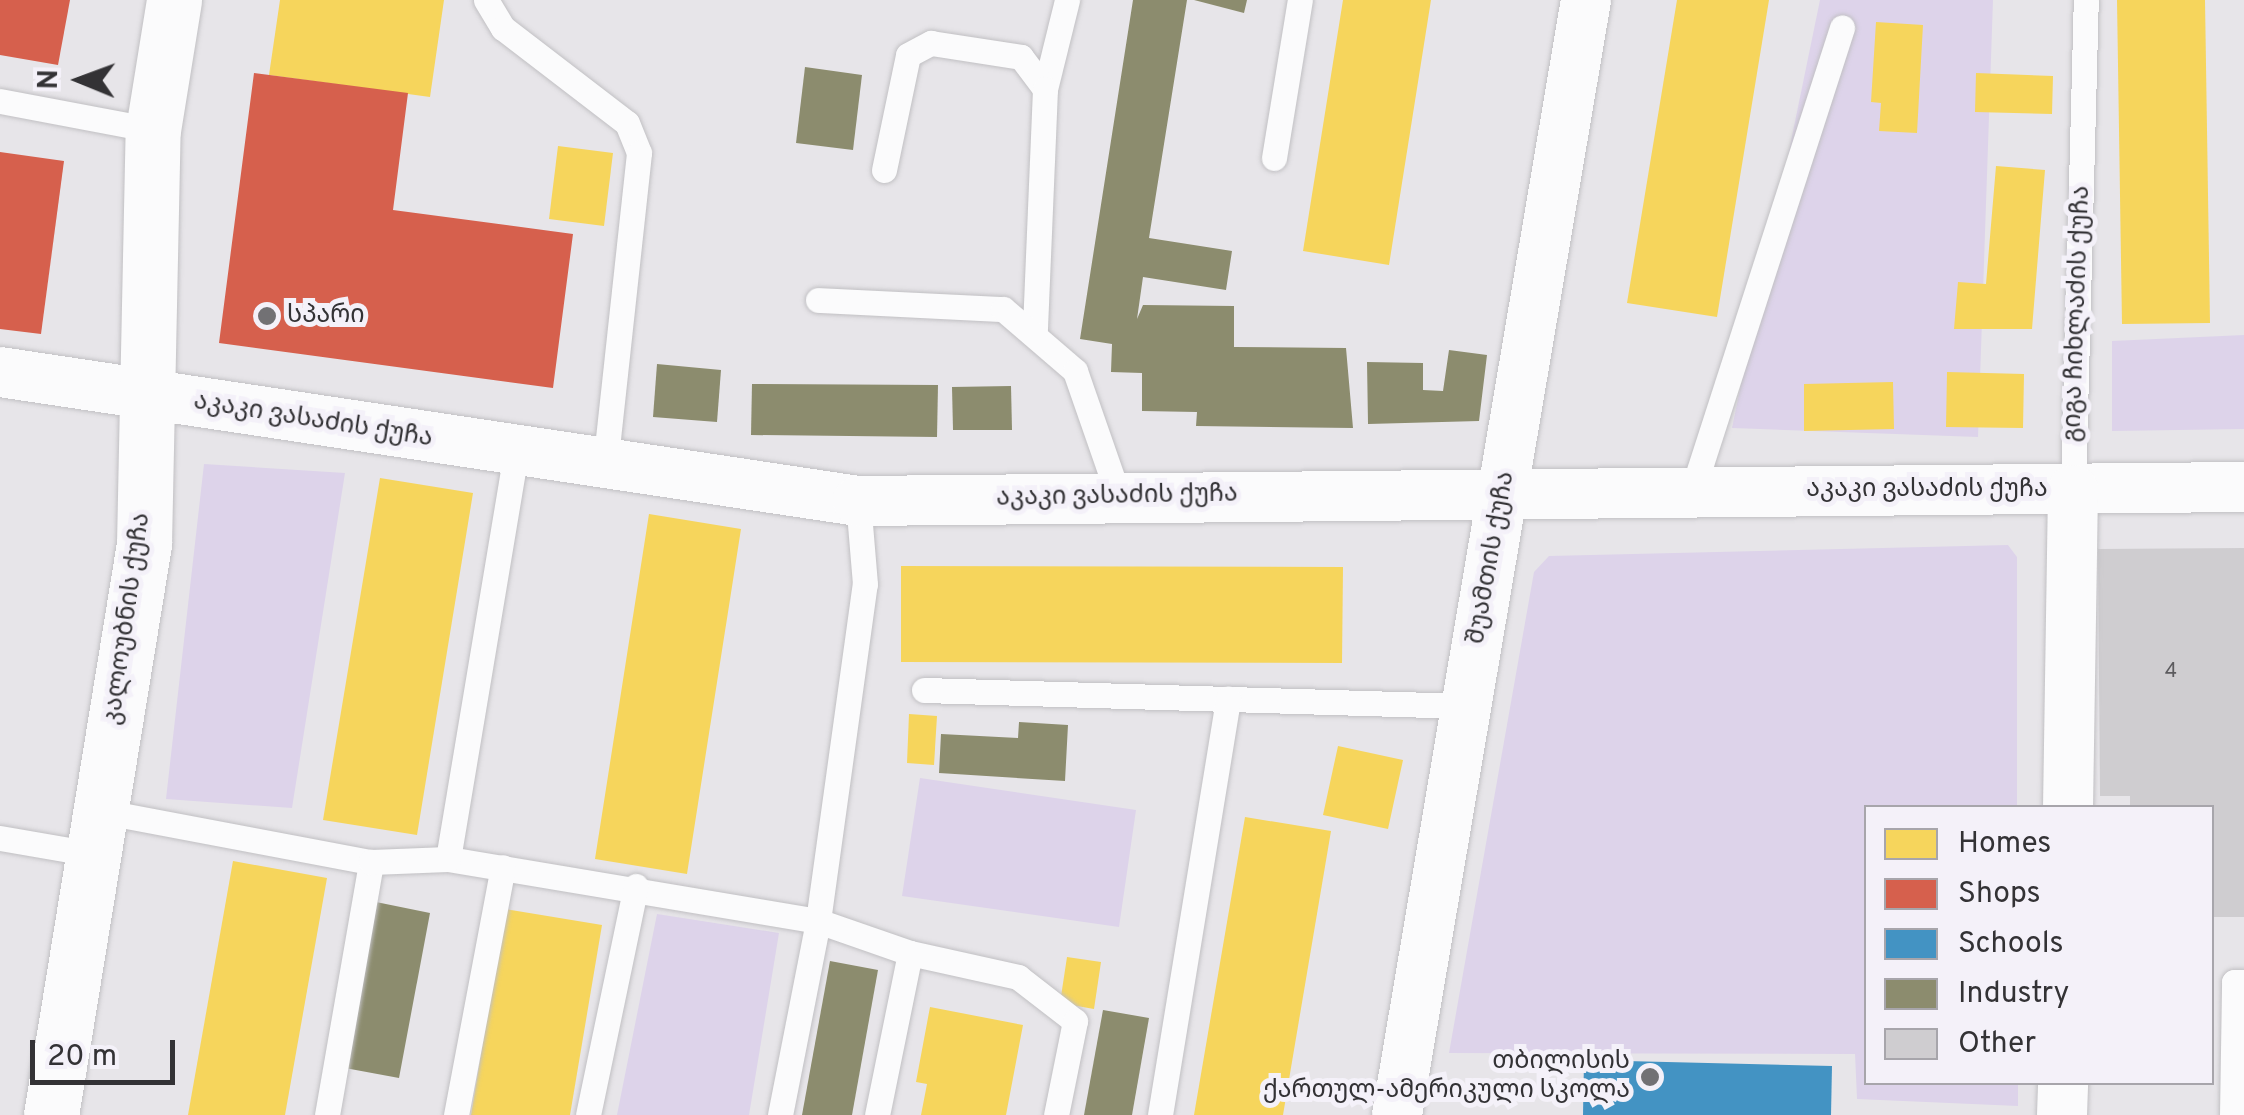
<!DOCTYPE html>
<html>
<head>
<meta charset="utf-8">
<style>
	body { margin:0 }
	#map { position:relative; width:2244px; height:1115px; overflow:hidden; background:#e7e5e9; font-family:Overpass,"Noto Sans Georgian",sans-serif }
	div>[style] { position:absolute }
	.green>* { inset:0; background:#ddd3ea }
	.homes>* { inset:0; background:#f6d55c }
	.shops>* { inset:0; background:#d6604d }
	.schools>* { inset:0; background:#4393c3 }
	.industry>* { inset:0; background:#8c8c6e }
	.building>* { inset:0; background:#cfcdd0 }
	.roads { filter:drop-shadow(0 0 2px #c1c0c3) drop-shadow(0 0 2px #c1c0c3) }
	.service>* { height:25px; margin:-12.5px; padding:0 12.5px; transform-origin:12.5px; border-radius:12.5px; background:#fbfbfc }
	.minor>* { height:50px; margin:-25px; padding:0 25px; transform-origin:25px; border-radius:25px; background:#fbfbfc }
	.tertiary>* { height:55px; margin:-27.5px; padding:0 27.5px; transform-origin:27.5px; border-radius:27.5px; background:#fbfbfc }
	.dots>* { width:28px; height:28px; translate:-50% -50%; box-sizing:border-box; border:5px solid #f4f1f9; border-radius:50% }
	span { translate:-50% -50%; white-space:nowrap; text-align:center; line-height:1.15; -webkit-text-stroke:10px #f4f1f9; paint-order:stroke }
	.number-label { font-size:20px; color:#5c5b5e }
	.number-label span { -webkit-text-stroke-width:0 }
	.street-label { font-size:25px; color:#333235 }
	.poi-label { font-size:25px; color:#333235 }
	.left { translate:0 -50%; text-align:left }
	.right { translate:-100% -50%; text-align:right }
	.legend { position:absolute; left:1864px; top:805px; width:350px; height:280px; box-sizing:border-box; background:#f4f1f9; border:2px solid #a7a5ab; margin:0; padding:12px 18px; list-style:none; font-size:30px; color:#333235 }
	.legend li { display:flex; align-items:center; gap:20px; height:50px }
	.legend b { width:50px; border:2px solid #a7a5ab }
	.north { position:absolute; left:30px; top:30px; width:100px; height:100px; -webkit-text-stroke:8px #f4f1f9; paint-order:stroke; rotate:271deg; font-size:28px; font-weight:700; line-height:40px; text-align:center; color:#333235 }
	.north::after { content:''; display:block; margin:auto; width:35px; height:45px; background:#333235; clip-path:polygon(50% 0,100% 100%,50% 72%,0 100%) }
	.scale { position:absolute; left:30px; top:1040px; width:145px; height:45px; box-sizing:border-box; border:5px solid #333235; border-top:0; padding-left:12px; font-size:30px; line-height:35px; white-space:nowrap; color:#333235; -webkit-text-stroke:8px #f4f1f9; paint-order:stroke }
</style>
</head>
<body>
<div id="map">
	<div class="green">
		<div style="clip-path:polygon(1820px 0,1993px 0,1978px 437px,1732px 428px)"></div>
		<div style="clip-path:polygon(2244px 335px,2244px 429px,2112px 431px,2112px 341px)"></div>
		<div style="clip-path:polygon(204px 464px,345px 473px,292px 808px,166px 799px)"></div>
		<div style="clip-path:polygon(2008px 545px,2017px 557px,2017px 807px,1866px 808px,1866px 1082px,2018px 1083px,2018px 1106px,1857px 1099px,1855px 1054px,1449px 1053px,1534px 572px,1549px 556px)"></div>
		<div style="clip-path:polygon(920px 778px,1136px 810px,1119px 927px,902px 896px)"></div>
		<div style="clip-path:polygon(657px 914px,779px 933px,749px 1115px,617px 1115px)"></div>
	</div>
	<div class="homes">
		<div style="clip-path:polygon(280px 0,444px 0,430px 97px,269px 75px)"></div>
		<div style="clip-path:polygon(1343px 0,1431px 0,1389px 265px,1303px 251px)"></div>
		<div style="clip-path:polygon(1677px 0,1769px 0,1717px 317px,1627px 303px)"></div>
		<div style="clip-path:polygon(2117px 0,2205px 0,2210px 323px,2122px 324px)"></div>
		<div style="clip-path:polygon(1876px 22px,1923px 25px,1917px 133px,1879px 131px,1881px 103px,1871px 102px)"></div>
		<div style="clip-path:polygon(1976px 73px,2053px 76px,2052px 114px,1975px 112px)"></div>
		<div style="clip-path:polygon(558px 146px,613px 153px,604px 226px,549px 219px)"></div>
		<div style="clip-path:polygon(1996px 166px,2045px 170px,2032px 329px,1954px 329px,1958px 282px,1986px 284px)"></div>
		<div style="clip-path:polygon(1947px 372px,2024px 374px,2023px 428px,1946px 427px)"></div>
		<div style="clip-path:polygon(1893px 382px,1894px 429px,1804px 431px,1804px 384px)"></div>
		<div style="clip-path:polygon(380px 478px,473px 493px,417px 835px,323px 820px)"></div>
		<div style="clip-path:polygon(649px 514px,741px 529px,687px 874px,595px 859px)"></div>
		<div style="clip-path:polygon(901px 566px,1343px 567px,1342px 663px,901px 662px)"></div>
		<div style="clip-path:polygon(909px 714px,937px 716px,934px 765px,907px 763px)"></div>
		<div style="clip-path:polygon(1338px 746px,1403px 760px,1388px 829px,1323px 815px)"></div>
		<div style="clip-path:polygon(1245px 817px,1331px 831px,1283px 1115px,1194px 1115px)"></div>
		<div style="clip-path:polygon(233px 861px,327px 878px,285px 1115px,188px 1115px)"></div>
		<div style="clip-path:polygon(505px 909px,602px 925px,570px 1115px,471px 1115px)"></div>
		<div style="clip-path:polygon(1067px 957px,1101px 962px,1094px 1009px,1060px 1003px)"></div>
		<div style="clip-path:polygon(930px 1007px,1023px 1025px,1006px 1115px,921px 1115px,927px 1084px,916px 1082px)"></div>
	</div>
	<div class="shops">
		<div style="clip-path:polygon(0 0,70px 0,58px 65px,0 55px)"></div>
		<div style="clip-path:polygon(254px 73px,408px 93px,393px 210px,573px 234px,553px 388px,219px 343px)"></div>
		<div style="clip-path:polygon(0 152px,64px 161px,41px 334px,0 329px)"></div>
	</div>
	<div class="schools">
		<div style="clip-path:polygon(1584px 1060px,1832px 1066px,1831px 1115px,1583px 1115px)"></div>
	</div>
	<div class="industry">
		<div style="clip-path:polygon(1133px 0,1187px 0,1149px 238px,1232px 251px,1226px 290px,1143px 277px,1137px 319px,1143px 305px,1234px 306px,1234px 347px,1346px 348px,1353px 428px,1196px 426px,1197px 412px,1142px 411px,1142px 373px,1111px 372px,1112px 344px,1080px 339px)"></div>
		<div style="clip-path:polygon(1194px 0,1247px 0,1244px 13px)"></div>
		<div style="clip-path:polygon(805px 67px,862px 75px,853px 150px,796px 143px)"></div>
		<div style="clip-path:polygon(1449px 350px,1487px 355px,1479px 421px,1368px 424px,1367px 362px,1423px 363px,1423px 390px,1443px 391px)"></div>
		<div style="clip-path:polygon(657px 364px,721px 370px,717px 422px,653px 417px)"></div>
		<div style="clip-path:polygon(752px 384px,938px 385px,937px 437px,751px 435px)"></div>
		<div style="clip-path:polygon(1011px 386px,1012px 430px,953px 430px,952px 387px)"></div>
		<div style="clip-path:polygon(1019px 722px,1068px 725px,1065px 781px,939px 773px,941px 734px,1018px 738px)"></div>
		<div style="clip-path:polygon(376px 902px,430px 913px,399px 1078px,345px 1068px)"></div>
		<div style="clip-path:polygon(830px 961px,878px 970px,852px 1115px,802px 1115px)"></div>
		<div style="clip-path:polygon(1103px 1010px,1149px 1018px,1132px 1115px,1084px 1115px)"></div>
	</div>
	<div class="building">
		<div style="clip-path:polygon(2244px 548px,2244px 917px,2212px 917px,2212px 808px,2130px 808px,2130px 796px,2100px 796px,2098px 549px)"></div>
	</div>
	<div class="roads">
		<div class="service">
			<div style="left:486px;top:0;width:33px;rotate:59deg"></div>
			<div style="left:503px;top:28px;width:156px;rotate:37.5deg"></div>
			<div style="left:627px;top:123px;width:32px;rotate:68deg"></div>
			<div style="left:639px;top:153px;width:314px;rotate:96.2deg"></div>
			<div style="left:1045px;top:89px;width:92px;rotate:-76.1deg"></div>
			<div style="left:0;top:101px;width:156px;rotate:10.7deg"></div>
			<div style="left:1274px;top:158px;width:160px;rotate:-80.7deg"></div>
			<div style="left:884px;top:170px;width:117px;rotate:-78.2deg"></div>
			<div style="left:908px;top:55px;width:26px;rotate:-28deg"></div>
			<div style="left:931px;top:43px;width:91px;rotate:8.8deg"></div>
			<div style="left:1021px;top:57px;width:40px;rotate:53deg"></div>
			<div style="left:1045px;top:89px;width:241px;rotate:92.4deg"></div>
			<div style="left:818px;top:300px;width:185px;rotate:2.8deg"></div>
			<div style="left:1003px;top:309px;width:95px;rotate:40.7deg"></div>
			<div style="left:1075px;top:371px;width:133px;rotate:70.8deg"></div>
			<div style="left:1693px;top:489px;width:485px;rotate:-72.1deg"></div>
			<div style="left:2073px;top:490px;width:490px;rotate:-88.5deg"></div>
			<div style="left:924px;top:690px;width:542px;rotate:1.69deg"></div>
			<div style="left:100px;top:811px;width:276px;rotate:10.7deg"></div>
			<div style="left:0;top:838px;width:94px;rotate:9.8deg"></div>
			<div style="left:448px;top:859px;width:375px;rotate:9.5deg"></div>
			<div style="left:818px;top:921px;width:97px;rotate:19.2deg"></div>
			<div style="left:910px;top:953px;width:165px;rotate:101.5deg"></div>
			<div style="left:910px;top:953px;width:111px;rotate:12.5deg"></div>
			<div style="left:1018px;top:977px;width:72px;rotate:37.7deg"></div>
			<div style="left:1075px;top:1021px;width:96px;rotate:101.4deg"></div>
			<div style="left:327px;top:1115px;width:257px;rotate:-80.1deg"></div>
			<div style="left:371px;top:862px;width:77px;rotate:-2.2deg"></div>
			<div style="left:448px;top:859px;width:414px;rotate:-80.5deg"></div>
			<div style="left:456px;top:1115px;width:252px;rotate:-79.3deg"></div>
			<div style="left:588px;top:1115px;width:234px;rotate:-78.2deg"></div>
			<div style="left:780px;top:1115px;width:198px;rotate:-78.9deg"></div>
			<div style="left:818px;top:921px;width:340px;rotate:-82.1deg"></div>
			<div style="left:865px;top:584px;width:83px;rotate:-94.8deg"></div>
			<div style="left:1160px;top:1115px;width:422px;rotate:-80.7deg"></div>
			<div style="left:2232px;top:1115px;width:133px;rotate:-89.1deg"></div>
			<div style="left:2234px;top:982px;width:10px"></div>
		</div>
		<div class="minor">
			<div style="left:0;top:372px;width:868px;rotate:8.55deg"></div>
			<div style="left:858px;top:501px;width:1386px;rotate:-0.58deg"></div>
			<div style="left:2068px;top:808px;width:318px;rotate:-89.1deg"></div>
			<div style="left:1397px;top:1115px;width:1131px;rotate:-80.38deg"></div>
			<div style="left:2062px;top:1115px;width:33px;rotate:-88deg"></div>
		</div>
		<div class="tertiary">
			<div style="left:51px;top:1115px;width:579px;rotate:-80.75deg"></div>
			<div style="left:144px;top:544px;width:414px;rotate:-88.8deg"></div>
			<div style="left:153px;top:130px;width:132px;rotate:-80.8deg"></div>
		</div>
	</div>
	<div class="dots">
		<div style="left:267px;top:316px;background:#727174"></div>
		<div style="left:1650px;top:1077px;background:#727174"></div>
	</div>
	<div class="number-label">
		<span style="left:2171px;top:672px">4</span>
	</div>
	<div class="street-label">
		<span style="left:2078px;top:314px;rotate:-88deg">გიგა ჩიხლაძის ქუჩა</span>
		<span style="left:313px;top:421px;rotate:9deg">აკაკი ვასაძის ქუჩა</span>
		<span style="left:1927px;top:490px">აკაკი ვასაძის ქუჩა</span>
		<span style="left:1117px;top:497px;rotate:-1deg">აკაკი ვასაძის ქუჩა</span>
		<span style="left:1492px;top:558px;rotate:-80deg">შუამთის ქუჩა</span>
		<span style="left:128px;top:619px;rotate:-82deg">კალოუბნის ქუჩა</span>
	</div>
	<div class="poi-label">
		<span class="left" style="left:287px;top:316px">სპარი</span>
		<span class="right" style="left:1630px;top:1077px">თბილისის<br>ქართულ-ამერიკული სკოლა</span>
	</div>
	<ul class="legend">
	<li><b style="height:28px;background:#f6d55c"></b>Homes</li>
	<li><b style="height:28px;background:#d6604d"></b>Shops</li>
	<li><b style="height:28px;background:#4393c3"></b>Schools</li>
	<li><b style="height:28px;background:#8c8c6e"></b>Industry</li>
	<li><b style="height:28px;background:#cfcdd0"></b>Other</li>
	</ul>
	<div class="north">N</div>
	<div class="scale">20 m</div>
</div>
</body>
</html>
